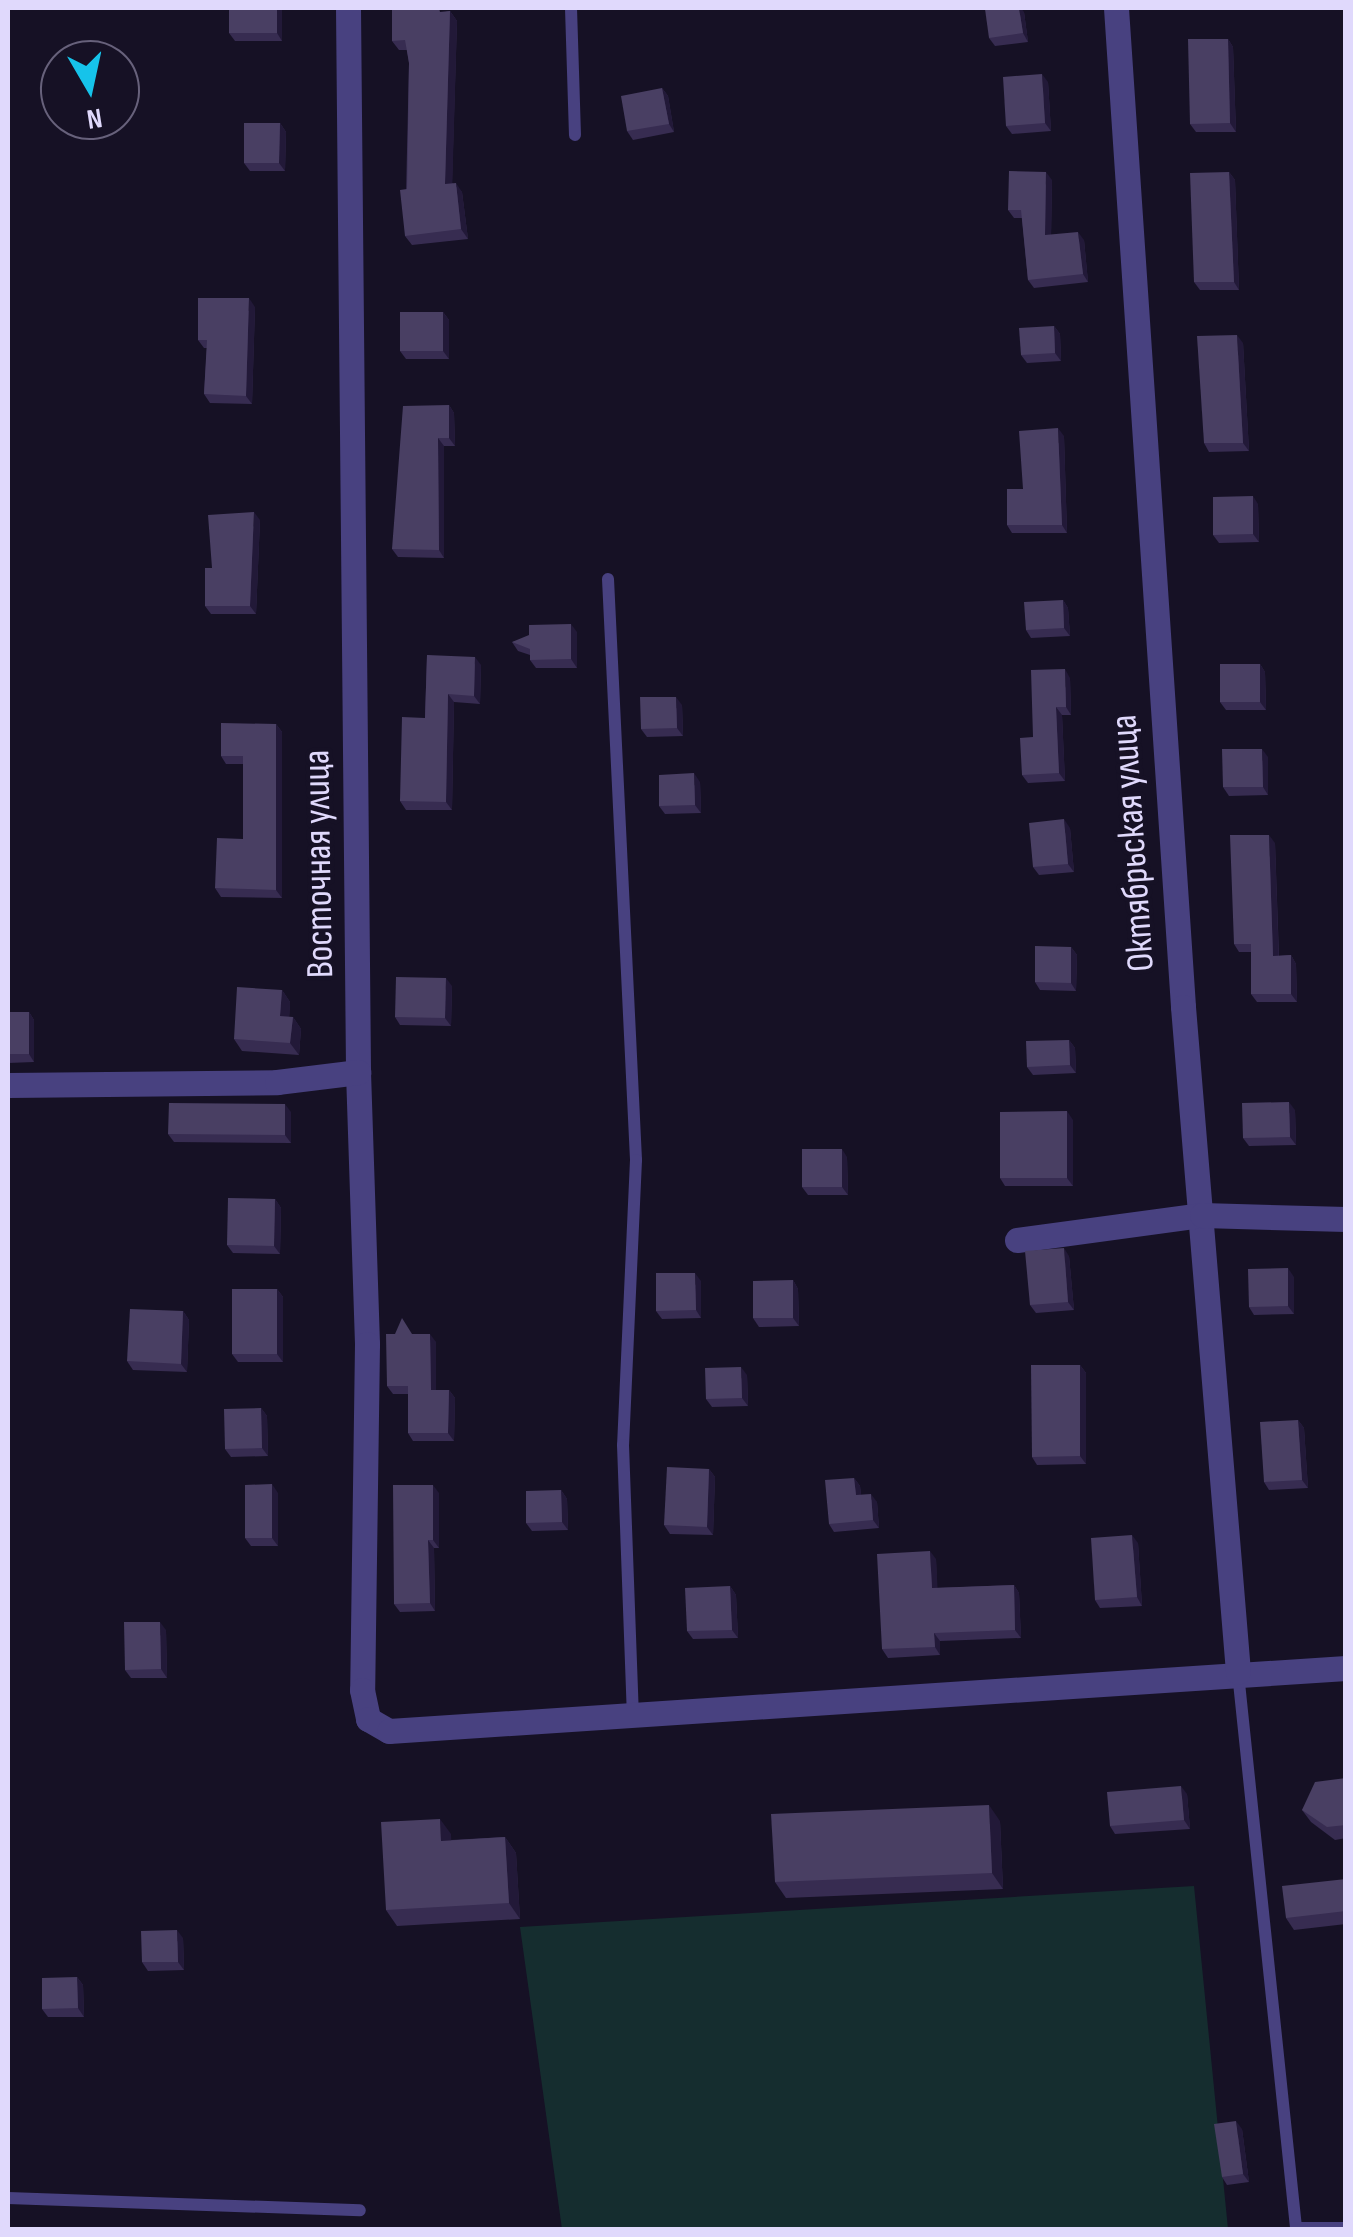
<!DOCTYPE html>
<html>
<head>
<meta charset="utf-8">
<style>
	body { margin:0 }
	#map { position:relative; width:1353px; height:2237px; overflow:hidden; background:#161125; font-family:"Sofia Sans Condensed",sans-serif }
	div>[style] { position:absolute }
	.green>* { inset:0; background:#152d2f }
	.service>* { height:12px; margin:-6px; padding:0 6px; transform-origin:6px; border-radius:6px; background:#484180 }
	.minor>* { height:25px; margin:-12.5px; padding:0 12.5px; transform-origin:12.5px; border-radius:12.5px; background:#484180 }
	.wall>* { inset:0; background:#372c51 }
	.shaded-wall>* { inset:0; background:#221938 }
	.building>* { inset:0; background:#493f63 }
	span { translate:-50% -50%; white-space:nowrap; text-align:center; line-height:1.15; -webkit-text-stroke:9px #161125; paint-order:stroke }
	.street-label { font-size:38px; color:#e0d9fc }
	.frame { position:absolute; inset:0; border:10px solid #e0d9fc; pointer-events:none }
	.north { position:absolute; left:40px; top:40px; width:100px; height:100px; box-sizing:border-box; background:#161125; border:2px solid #67617b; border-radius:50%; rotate:171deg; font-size:28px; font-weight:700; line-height:40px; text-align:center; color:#e0d9fc }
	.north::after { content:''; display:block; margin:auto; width:35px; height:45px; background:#16c3ea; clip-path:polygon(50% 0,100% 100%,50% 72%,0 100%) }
</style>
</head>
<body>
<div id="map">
	<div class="green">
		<div style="clip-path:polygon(1194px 1886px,1228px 2229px,562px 2229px,520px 1927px)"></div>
	</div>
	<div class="service">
		<div style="left:571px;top:8px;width:127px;rotate:88.2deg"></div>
		<div style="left:608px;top:579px;width:582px;rotate:87.24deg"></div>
		<div style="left:636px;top:1160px;width:285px;rotate:92.6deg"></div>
		<div style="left:623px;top:1445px;width:272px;rotate:87.9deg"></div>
		<div style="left:1238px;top:1673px;width:558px;rotate:84.03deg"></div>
		<div style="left:1296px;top:2228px;width:50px"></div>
		<div style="left:8px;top:2198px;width:352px;rotate:2deg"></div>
	</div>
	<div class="minor">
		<div style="left:348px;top:8px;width:1064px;rotate:89.46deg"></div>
		<div style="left:358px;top:1072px;width:272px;rotate:88.1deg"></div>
		<div style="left:367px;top:1344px;width:346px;rotate:90.8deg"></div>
		<div style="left:362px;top:1690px;width:30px;rotate:78deg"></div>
		<div style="left:368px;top:1719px;width:24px;rotate:30deg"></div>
		<div style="left:389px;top:1731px;width:959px;rotate:-3.77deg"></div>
		<div style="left:1116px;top:8px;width:1001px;rotate:86.16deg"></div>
		<div style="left:1183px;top:1007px;width:667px;rotate:85.27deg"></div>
		<div style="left:8px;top:1085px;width:269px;rotate:-0.6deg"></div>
		<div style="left:277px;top:1082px;width:82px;rotate:-7deg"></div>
		<div style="left:1017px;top:1240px;width:187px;rotate:-7.7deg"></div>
		<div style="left:1202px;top:1215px;width:144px;rotate:1.6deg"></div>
	</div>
	<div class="wall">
		<div style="clip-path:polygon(229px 8px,282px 8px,282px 41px,235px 41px,229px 33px)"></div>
		<div style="clip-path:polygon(450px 11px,457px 21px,452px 183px,462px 192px,468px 239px,412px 245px,405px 236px,409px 63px,407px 50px,399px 50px,392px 41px,445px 12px)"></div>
		<div style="clip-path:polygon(1024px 12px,1028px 42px,995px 46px,989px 38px)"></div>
		<div style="clip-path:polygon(1228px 39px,1233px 47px,1236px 132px,1196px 132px,1190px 124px)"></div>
		<div style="clip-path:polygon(1048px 82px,1051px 131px,1012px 134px,1006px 126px)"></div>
		<div style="clip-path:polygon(662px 88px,668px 96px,674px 132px,633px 140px,627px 131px)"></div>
		<div style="clip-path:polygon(280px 123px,286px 132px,285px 171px,250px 171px,244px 163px)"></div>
		<div style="clip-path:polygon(1229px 172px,1235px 180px,1239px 290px,1200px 290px,1194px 282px)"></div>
		<div style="clip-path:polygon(1052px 180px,1051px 235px,1084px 240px,1088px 282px,1034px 288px,1028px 280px,1022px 218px,1014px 218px,1008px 210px)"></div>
		<div style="clip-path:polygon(255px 307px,252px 404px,210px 403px,204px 394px,207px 348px,204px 348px,198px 340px)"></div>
		<div style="clip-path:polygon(443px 312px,449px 320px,449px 359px,406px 359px,400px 351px)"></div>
		<div style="clip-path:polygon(1054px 326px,1060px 334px,1061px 361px,1027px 363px,1021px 355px)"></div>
		<div style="clip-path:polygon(1243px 343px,1249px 451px,1209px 452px,1204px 443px)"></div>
		<div style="clip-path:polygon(449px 405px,454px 413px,455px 446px,444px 446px,444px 558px,398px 557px,392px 549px)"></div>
		<div style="clip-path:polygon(1064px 436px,1067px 533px,1012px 533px,1007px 525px,1023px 489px)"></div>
		<div style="clip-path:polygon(1258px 504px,1259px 542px,1219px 543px,1213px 535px)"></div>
		<div style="clip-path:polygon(260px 520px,256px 614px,211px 614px,205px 606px,212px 568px)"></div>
		<div style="clip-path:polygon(1063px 600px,1068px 608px,1070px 636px,1031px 638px,1026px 630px)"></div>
		<div style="clip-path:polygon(577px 632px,577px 668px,536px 668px,530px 660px,530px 655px,518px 651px,512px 642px)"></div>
		<div style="clip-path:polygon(427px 655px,481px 665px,480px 704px,454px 702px,452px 810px,406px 810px,400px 801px,425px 718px)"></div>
		<div style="clip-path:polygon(1260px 664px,1265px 672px,1266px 710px,1226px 710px,1220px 702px)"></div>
		<div style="clip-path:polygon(1070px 678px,1071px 715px,1062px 715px,1065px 781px,1028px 783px,1022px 775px)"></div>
		<div style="clip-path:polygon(682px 705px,683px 736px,647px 737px,641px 729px)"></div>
		<div style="clip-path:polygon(276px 724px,282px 732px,282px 898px,221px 897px,215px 888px,243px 839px,243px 764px,226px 764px,221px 756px)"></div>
		<div style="clip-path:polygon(1268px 757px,1268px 795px,1229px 796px,1223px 787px)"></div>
		<div style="clip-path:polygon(700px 782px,701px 813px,665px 814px,659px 806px)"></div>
		<div style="clip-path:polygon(1070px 828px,1074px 872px,1039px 875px,1033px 867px)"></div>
		<div style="clip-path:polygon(1275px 843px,1279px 956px,1291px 955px,1296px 964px,1297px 1002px,1257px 1002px,1251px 994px,1251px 952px,1239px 952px,1234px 944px)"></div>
		<div style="clip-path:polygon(1071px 947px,1077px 955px,1076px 991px,1040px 990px,1035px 982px)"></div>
		<div style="clip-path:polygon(452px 986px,451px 1026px,400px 1025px,395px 1017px)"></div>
		<div style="clip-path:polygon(282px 990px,290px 1002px,289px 1017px,293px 1017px,301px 1029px,299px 1055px,242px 1051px,234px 1039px)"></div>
		<div style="clip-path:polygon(8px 1012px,29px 1012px,34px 1020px,34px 1062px,8px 1063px)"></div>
		<div style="clip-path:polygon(1069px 1040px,1075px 1048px,1076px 1073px,1033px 1075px,1027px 1067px)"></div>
		<div style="clip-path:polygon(1295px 1110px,1296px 1145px,1249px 1146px,1243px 1138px)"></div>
		<div style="clip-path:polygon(291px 1112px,291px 1143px,174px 1142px,168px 1134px)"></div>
		<div style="clip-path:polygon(1073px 1120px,1073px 1186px,1005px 1186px,1000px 1178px)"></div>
		<div style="clip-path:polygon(847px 1157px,848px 1195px,808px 1195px,802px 1187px)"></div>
		<div style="clip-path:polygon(275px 1199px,281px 1208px,280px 1254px,233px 1253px,227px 1245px)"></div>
		<div style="clip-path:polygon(1069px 1256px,1074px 1310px,1036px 1313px,1030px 1305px)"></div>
		<div style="clip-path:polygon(1294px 1277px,1294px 1314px,1254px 1315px,1249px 1307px)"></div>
		<div style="clip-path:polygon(793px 1280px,798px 1289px,799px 1326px,759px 1327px,753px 1318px)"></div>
		<div style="clip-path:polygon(701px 1281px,701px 1318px,662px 1319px,656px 1311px)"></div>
		<div style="clip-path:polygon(277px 1289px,283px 1297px,283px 1362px,238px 1362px,232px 1354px)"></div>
		<div style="clip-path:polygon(183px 1311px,189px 1320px,187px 1372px,133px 1370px,127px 1361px)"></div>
		<div style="clip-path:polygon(412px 1334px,436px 1342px,436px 1390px,449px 1390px,455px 1398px,454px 1441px,413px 1441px,408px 1433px,408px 1394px,393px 1394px,387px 1386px)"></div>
		<div style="clip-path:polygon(1080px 1365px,1086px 1373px,1086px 1464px,1037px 1465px,1032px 1457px)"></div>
		<div style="clip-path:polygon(747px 1375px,748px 1406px,712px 1407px,706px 1399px)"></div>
		<div style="clip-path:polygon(261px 1408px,267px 1416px,268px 1456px,231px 1457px,225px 1449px)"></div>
		<div style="clip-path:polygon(1298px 1420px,1304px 1428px,1308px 1488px,1269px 1490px,1264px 1482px)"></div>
		<div style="clip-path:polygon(709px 1469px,715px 1477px,713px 1535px,670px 1534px,664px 1525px)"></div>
		<div style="clip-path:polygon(854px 1478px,860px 1486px,861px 1495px,877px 1502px,879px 1528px,834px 1532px,829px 1524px)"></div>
		<div style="clip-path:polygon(561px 1490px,567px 1499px,568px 1530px,532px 1531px,526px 1523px)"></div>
		<div style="clip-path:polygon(278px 1493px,278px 1546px,251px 1546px,245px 1538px)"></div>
		<div style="clip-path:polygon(439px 1493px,439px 1548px,434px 1548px,435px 1611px,400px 1612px,394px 1604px)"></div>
		<div style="clip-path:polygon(1138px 1543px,1142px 1606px,1100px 1608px,1095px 1600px)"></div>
		<div style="clip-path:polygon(936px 1559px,937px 1588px,1014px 1585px,1019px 1593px,1021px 1638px,940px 1641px,940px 1655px,888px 1658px,882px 1649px)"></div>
		<div style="clip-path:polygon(730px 1586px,736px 1595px,738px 1638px,693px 1639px,687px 1631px)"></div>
		<div style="clip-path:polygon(166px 1630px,167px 1678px,131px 1678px,125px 1670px)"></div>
		<div style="clip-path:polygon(1346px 1778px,1346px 1838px,1335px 1840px,1311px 1822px,1302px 1810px)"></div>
		<div style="clip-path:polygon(1187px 1794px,1190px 1829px,1115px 1834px,1110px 1826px)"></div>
		<div style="clip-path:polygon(1000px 1821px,1003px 1889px,786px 1898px,775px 1882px)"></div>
		<div style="clip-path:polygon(451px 1834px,451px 1840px,505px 1837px,516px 1853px,520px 1919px,397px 1926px,386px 1910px)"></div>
		<div style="clip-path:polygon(1346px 1879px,1346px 1924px,1294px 1930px,1286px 1918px)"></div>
		<div style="clip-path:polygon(183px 1938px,184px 1970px,148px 1971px,142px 1962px)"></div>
		<div style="clip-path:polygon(77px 1977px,83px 1985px,84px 2017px,48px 2017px,42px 2009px)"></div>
		<div style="clip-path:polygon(1242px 2129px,1249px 2182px,1227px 2185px,1222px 2177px)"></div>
	</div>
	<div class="shaded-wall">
		<div style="clip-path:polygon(277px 8px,282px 8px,282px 41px,277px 33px)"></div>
		<div style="clip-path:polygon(1019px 8px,1021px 8px,1024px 12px,1028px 42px,1023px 33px)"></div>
		<div style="clip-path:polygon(450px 11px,457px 21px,452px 194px,445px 184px)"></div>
		<div style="clip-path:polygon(1228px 39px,1233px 47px,1236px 132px,1230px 123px)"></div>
		<div style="clip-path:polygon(1042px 74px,1048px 82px,1051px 131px,1045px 123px)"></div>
		<div style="clip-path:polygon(662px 88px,668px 96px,674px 132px,669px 124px)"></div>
		<div style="clip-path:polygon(280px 123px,286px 132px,285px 171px,279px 163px)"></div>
		<div style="clip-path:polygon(1046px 172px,1052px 180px,1051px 243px,1045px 235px)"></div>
		<div style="clip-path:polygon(1229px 172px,1235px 180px,1239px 290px,1234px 282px)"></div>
		<div style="clip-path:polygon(456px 183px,462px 192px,468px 239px,461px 229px)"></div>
		<div style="clip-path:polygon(1078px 232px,1084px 240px,1088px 282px,1083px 274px)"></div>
		<div style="clip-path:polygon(249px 298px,255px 307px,252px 404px,246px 396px)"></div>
		<div style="clip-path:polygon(443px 312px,449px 320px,449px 359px,443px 351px)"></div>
		<div style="clip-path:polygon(1054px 326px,1060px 334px,1061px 361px,1055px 353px)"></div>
		<div style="clip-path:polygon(1237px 335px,1243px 343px,1249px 451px,1243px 443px)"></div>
		<div style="clip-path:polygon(449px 405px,454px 413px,455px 446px,449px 438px)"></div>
		<div style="clip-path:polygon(1058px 428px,1064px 436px,1067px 533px,1062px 525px)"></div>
		<div style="clip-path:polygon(438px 438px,444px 446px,444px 558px,439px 550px)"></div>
		<div style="clip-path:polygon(1253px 496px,1258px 504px,1259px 542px,1253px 534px)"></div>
		<div style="clip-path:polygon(254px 512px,260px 520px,256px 614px,250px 606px)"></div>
		<div style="clip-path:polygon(1063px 600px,1068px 608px,1070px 636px,1064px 628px)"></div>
		<div style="clip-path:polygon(571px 624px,577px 632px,577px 668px,571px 659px)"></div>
		<div style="clip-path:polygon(475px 657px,481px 665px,480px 704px,474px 696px)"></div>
		<div style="clip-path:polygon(1260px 664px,1265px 672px,1266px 710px,1260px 702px)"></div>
		<div style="clip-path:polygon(1065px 669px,1070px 678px,1071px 715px,1066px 707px)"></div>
		<div style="clip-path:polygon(448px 694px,454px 702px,452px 810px,446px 802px)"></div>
		<div style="clip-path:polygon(676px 697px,682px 705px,683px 736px,677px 728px)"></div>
		<div style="clip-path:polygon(1056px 707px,1062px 715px,1065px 781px,1059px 773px)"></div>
		<div style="clip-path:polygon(276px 724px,282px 732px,282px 898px,276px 890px)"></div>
		<div style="clip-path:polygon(1262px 749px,1268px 757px,1268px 795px,1263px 787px)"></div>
		<div style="clip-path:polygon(694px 773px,700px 782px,701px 813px,695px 805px)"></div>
		<div style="clip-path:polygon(1064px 819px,1070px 828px,1074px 872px,1068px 864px)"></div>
		<div style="clip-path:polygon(1269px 835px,1275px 843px,1279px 964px,1273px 956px)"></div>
		<div style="clip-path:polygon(1071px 947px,1077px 955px,1076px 991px,1071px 983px)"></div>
		<div style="clip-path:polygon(1291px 955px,1296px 964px,1297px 1002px,1291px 994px)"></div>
		<div style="clip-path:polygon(446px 978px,452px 986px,451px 1026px,445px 1018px)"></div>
		<div style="clip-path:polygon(282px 990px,290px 1002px,289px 1028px,280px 1016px)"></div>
		<div style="clip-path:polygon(29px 1012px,34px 1020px,34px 1062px,29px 1054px)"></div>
		<div style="clip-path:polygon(293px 1017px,301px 1029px,299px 1055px,290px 1043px)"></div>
		<div style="clip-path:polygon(1069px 1040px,1075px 1048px,1076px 1073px,1070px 1065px)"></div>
		<div style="clip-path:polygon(1289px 1102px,1295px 1110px,1296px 1145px,1290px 1137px)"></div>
		<div style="clip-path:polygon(285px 1104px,291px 1112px,291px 1143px,285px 1135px)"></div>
		<div style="clip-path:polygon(1067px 1111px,1073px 1120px,1073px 1186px,1067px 1178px)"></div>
		<div style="clip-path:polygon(842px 1149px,847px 1157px,848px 1195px,842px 1187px)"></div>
		<div style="clip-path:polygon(275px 1199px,281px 1208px,280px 1254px,274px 1246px)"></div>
		<div style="clip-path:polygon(1064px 1248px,1069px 1256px,1074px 1310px,1068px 1302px)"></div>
		<div style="clip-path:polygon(1288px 1268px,1294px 1277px,1294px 1314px,1288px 1306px)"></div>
		<div style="clip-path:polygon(695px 1273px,701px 1281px,701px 1318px,696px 1310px)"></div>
		<div style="clip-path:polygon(793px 1280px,798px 1289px,799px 1326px,793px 1318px)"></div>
		<div style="clip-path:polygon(277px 1289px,283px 1297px,283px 1362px,277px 1354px)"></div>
		<div style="clip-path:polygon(183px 1311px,189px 1320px,187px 1372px,181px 1364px)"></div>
		<div style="clip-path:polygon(430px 1334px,436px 1342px,436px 1398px,431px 1390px)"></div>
		<div style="clip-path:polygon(1080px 1365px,1086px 1373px,1086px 1464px,1080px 1456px)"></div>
		<div style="clip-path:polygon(741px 1367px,747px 1375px,748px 1406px,742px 1398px)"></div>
		<div style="clip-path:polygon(449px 1390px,455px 1398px,454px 1441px,448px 1433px)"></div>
		<div style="clip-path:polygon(261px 1408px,267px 1416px,268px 1456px,262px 1448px)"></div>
		<div style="clip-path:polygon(1298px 1420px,1304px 1428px,1308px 1488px,1302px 1480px)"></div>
		<div style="clip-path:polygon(709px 1469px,715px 1477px,713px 1535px,707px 1527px)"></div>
		<div style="clip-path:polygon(854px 1478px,860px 1486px,862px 1503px,856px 1495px)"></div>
		<div style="clip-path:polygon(272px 1484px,278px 1493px,278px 1546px,272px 1538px)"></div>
		<div style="clip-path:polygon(433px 1485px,439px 1493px,439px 1548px,433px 1540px)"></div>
		<div style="clip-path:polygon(561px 1490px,567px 1499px,568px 1530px,562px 1522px)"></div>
		<div style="clip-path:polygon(871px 1494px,877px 1502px,879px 1528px,873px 1520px)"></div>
		<div style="clip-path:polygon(1132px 1535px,1138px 1543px,1142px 1606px,1137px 1597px)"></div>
		<div style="clip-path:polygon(428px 1540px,434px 1548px,435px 1611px,430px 1603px)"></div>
		<div style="clip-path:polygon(930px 1551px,936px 1559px,938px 1596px,932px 1588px)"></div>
		<div style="clip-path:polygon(1014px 1585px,1019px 1593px,1021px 1638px,1015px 1630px)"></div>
		<div style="clip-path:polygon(730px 1586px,736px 1595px,738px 1638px,732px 1630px)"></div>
		<div style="clip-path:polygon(160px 1622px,166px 1630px,167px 1678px,161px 1669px)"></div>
		<div style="clip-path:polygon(934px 1633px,940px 1641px,940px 1655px,935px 1647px)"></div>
		<div style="clip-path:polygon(1181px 1786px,1187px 1794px,1190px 1829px,1184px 1820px)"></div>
		<div style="clip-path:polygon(989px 1805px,1000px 1821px,1003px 1889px,992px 1873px)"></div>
		<div style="clip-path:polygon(440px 1819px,451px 1834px,452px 1856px,441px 1841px)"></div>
		<div style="clip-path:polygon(505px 1837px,516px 1853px,520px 1919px,509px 1903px)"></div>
		<div style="clip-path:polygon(177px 1930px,183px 1938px,184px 1970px,178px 1962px)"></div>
		<div style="clip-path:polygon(77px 1977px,83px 1985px,84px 2017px,78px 2008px)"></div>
		<div style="clip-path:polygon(1236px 2121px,1242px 2129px,1249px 2182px,1243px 2174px)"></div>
	</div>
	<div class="building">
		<div style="clip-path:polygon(229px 8px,277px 8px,277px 33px,229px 33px)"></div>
		<div style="clip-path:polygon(392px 8px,439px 8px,440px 12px,450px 11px,445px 184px,456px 183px,461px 229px,405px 236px,400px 190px,407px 189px,409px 63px,405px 40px,392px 41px)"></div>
		<div style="clip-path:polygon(994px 8px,1019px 8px,1023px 33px,989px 38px,985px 9px)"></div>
		<div style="clip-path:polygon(1188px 39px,1228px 39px,1230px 123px,1190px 124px)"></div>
		<div style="clip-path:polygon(1042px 74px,1045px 123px,1006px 126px,1003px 77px)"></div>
		<div style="clip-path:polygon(662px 88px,669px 124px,627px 131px,621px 96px)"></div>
		<div style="clip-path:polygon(244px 123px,280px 123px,279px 163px,244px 163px)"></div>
		<div style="clip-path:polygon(1009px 171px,1046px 172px,1045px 235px,1078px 232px,1083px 274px,1028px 280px,1021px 210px,1008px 210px)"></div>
		<div style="clip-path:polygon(1229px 172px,1234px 282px,1194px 282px,1190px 173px)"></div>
		<div style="clip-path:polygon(198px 298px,249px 298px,246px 396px,204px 394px,207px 340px,198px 340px)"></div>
		<div style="clip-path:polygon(400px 312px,443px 312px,443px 351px,400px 351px)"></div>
		<div style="clip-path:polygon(1054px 326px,1055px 353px,1021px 355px,1019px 328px)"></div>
		<div style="clip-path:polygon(1237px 335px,1243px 443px,1204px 443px,1197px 336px)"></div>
		<div style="clip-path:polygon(449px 405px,449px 438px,438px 438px,439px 550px,392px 549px,403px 406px)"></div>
		<div style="clip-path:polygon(1058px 428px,1062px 525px,1007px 525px,1007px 489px,1023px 489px,1019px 431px)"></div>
		<div style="clip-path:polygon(1253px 496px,1253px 534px,1213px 535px,1213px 497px)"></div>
		<div style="clip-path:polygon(254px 512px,250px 606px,205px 606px,205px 568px,212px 568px,208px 515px)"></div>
		<div style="clip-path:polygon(1063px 600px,1064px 628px,1026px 630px,1024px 602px)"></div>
		<div style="clip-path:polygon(571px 624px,571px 659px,530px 660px,530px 649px,512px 642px,529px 635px,529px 625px)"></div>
		<div style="clip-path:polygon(427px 655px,475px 657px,474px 696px,448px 694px,446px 802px,400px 801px,402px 717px,425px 718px)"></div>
		<div style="clip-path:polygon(1220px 664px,1260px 664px,1260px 702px,1220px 702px)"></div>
		<div style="clip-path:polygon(1065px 669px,1066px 707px,1056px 707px,1059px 773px,1022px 775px,1020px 738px,1033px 737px,1031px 670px)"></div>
		<div style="clip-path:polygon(640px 697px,676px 697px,677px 728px,641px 729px)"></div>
		<div style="clip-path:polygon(221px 723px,276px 724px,276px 890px,215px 888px,217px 838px,243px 839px,243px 756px,221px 756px)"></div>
		<div style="clip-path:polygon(1222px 749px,1262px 749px,1263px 787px,1223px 787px)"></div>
		<div style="clip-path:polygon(694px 773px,695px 805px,659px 806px,659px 775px)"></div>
		<div style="clip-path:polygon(1064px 819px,1068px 864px,1033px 867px,1029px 823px)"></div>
		<div style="clip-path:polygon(1230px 835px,1269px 835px,1273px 956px,1291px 955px,1291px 994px,1251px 994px,1251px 944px,1234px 944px)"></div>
		<div style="clip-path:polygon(1035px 946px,1071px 947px,1071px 983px,1035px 982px)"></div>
		<div style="clip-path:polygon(396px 977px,446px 978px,445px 1018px,395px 1017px)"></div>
		<div style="clip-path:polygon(237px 987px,282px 990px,280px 1016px,293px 1017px,290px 1043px,234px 1039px)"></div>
		<div style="clip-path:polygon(8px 1012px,29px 1012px,29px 1054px,8px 1054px)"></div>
		<div style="clip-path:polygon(1069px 1040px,1070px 1065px,1027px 1067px,1026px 1041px)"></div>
		<div style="clip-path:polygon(1289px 1102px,1290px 1137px,1243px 1138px,1242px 1103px)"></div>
		<div style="clip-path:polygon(169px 1103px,285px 1104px,285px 1135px,168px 1134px)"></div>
		<div style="clip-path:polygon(1067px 1111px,1067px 1178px,1000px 1178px,1000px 1112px)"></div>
		<div style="clip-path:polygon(802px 1149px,842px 1149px,842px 1187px,802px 1187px)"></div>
		<div style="clip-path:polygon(228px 1198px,275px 1199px,274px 1246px,227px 1245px)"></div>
		<div style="clip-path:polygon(1064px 1248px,1068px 1302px,1030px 1305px,1025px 1251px)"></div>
		<div style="clip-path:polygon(1288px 1268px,1288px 1306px,1249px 1307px,1248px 1269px)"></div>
		<div style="clip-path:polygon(656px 1273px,695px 1273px,696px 1310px,656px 1311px)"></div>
		<div style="clip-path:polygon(793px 1280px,793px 1318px,753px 1318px,753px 1281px)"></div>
		<div style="clip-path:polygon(232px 1289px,277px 1289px,277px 1354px,232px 1354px)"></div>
		<div style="clip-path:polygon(130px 1309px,183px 1311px,181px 1364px,127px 1361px)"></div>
		<div style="clip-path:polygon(402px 1318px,412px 1334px,430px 1334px,431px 1390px,449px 1390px,448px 1433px,408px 1433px,408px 1386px,387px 1386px,386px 1334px,395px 1334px)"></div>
		<div style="clip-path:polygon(1031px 1365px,1080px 1365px,1080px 1456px,1032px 1457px)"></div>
		<div style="clip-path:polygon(741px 1367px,742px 1398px,706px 1399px,705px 1368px)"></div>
		<div style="clip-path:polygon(261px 1408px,262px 1448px,225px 1449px,224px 1409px)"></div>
		<div style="clip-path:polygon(1298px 1420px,1302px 1480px,1264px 1482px,1260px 1422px)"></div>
		<div style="clip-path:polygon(667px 1467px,709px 1469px,707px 1527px,664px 1525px)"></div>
		<div style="clip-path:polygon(854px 1478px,856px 1495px,871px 1494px,873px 1520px,829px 1524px,825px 1480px)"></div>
		<div style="clip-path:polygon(272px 1484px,272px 1538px,245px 1538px,245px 1485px)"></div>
		<div style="clip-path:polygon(393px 1485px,433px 1485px,433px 1540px,428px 1540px,430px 1603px,394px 1604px)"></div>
		<div style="clip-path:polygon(561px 1490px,562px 1522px,526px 1523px,526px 1491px)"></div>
		<div style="clip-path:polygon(1132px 1535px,1137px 1597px,1095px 1600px,1091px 1538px)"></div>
		<div style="clip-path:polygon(930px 1551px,932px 1588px,1014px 1585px,1015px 1630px,934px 1633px,935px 1647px,882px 1649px,877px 1554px)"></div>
		<div style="clip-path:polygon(730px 1586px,732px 1630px,687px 1631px,685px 1588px)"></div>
		<div style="clip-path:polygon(124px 1622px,160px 1622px,161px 1669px,125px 1670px)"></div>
		<div style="clip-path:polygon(1346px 1778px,1346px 1825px,1327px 1827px,1302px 1810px,1315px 1782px)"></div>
		<div style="clip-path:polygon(1181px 1786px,1184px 1820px,1110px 1826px,1107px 1792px)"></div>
		<div style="clip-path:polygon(989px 1805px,992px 1873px,775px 1882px,771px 1814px)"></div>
		<div style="clip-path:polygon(440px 1819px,441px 1841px,505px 1837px,509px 1903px,386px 1910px,381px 1822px)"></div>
		<div style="clip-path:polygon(1346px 1879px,1346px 1911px,1286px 1918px,1282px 1886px)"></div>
		<div style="clip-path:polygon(177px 1930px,178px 1962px,142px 1962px,141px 1931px)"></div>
		<div style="clip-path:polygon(77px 1977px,78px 2008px,42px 2009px,42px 1978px)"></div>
		<div style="clip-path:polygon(1236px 2121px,1243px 2174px,1222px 2177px,1214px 2124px)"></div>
	</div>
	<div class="street-label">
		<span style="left:1133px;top:843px;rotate:-94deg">Октябрьская улица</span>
		<span style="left:319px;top:864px;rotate:-91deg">Восточная улица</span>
	</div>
	<div class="frame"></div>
	<div class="north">N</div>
</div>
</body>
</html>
